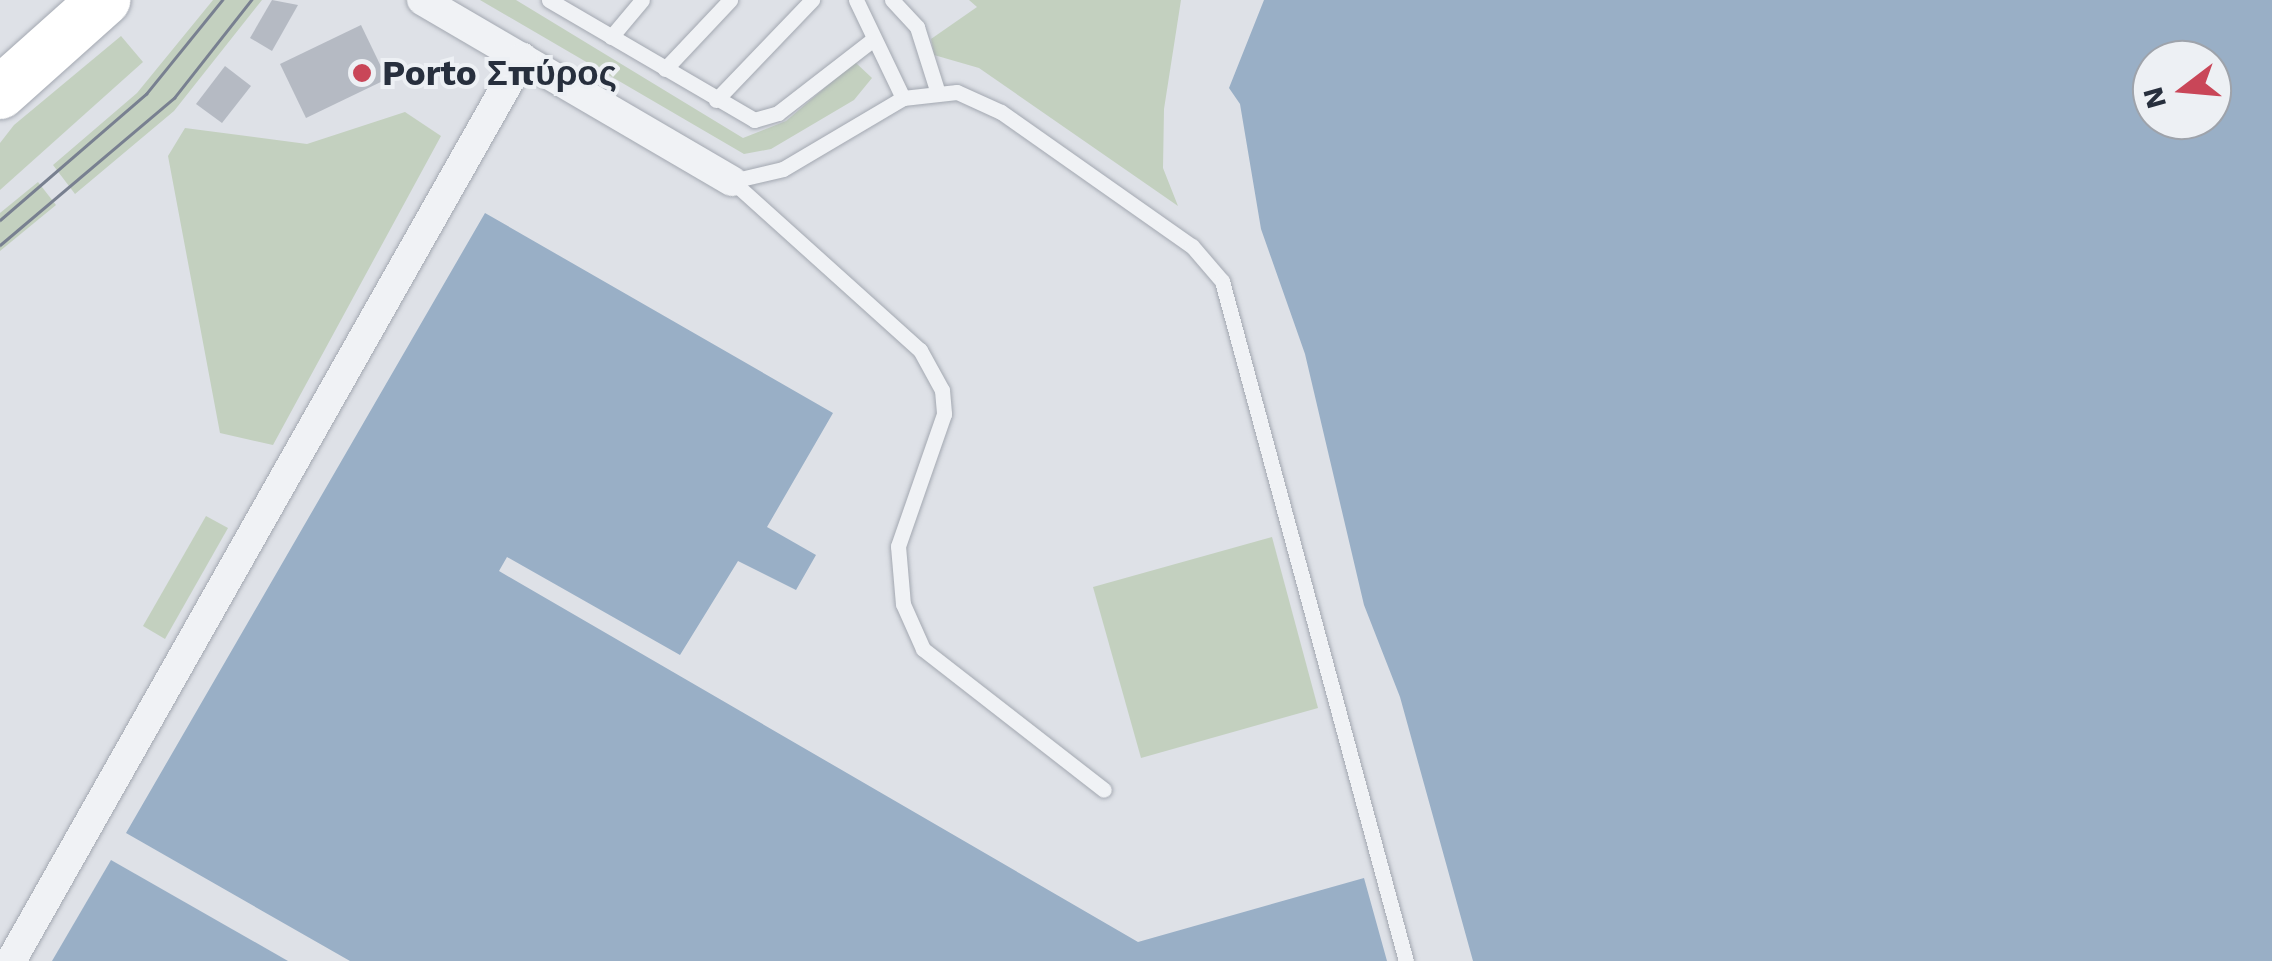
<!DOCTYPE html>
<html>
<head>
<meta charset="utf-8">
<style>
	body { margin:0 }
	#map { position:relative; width:2272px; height:961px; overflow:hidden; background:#dee1e7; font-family:"Work Sans",sans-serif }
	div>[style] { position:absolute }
	.green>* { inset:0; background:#c3d0bf }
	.water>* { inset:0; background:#99afc6 }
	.building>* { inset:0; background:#b5bac3 }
	.roads { filter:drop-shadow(0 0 2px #a3a8b1) drop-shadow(0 0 2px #a3a8b1) }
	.service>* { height:15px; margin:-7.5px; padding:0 7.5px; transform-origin:7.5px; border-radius:7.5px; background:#f0f2f5 }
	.minor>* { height:30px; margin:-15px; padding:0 15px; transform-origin:15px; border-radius:15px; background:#f0f2f5 }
	.trunk>* { height:52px; margin:-26px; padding:0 26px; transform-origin:26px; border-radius:26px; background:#fff }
	.tram>* { height:2.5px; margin:-1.25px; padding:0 1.25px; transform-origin:1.25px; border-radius:1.25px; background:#788090 }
	.dots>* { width:28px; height:28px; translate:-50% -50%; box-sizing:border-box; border:5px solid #edf0f4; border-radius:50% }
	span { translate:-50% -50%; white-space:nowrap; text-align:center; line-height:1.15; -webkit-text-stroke:8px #edf0f4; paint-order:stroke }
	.poi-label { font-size:35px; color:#272f3d; font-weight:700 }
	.left { translate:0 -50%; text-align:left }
	.north { position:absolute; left:2132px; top:40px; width:100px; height:100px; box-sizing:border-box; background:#edf0f4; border:2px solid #9ea3ab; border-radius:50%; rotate:254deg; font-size:28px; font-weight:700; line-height:40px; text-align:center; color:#272f3d }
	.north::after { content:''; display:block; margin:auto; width:35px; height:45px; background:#c94658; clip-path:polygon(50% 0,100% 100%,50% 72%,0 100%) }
</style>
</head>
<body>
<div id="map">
	<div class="green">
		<div style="clip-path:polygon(213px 0,262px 0,174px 111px,75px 194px,53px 165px,137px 93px)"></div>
		<div style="clip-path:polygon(480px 0,516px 0,743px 138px,786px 121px,855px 62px,872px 78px,854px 100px,771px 149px,744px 154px)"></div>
		<div style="clip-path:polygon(969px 0,1181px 0,1164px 109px,1163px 168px,1178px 206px,979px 68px,934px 55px,931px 39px,977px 7px)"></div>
		<div style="clip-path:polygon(121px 36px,143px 62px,0 190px,0 143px,14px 125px)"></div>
		<div style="clip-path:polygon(405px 112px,441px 136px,273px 445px,220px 433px,168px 156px,185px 128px,307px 144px)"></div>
		<div style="clip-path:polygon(38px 182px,56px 205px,0 251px,0 213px)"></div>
		<div style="clip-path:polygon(206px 516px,228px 528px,165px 639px,143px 626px)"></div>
		<div style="clip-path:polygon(1272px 537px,1318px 708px,1141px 758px,1093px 587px)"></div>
	</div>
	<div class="water">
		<div style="clip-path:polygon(evenodd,1264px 0,2272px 0,2272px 961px,1473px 961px,1400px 697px,1364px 605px,1305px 354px,1261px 229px,1240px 104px,1229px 88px,1264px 0,2212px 60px,2212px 120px,2152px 120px,2152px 60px,2212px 60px)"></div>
		<div style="clip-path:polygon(485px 213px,833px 413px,767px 527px,816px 555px,796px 590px,738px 561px,680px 655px,507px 557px,499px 571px,1138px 942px,1364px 878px,1387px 961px,350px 961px,126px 833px)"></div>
		<div style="clip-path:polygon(111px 860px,288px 961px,52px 961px)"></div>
	</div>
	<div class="building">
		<div style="clip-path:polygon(272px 0,298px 5px,272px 51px,250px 38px)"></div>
		<div style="clip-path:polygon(361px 25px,387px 79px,306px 118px,280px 64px)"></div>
		<div style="clip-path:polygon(225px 66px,251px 86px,222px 123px,196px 104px)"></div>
	</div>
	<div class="roads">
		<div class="service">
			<div style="left:549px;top:0;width:238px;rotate:30.3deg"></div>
			<div style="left:754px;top:120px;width:25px;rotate:-16deg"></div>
			<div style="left:778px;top:113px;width:119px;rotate:-37.8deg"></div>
			<div style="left:856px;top:0;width:109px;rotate:64.4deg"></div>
			<div style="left:892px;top:0;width:37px;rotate:47deg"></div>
			<div style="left:917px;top:27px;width:66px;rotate:72.4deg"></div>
			<div style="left:611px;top:37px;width:48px;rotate:-50deg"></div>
			<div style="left:665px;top:69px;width:95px;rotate:-46.7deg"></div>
			<div style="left:716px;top:100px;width:139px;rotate:-46.2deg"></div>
			<div style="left:732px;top:181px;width:52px;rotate:-13.2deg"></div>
			<div style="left:783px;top:169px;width:139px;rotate:-30.6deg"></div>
			<div style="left:903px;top:98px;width:54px;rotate:-6.3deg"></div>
			<div style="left:957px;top:92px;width:48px;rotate:24.4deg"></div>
			<div style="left:1001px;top:112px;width:233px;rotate:35.1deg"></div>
			<div style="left:1192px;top:246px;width:46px;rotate:49.4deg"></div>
			<div style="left:1222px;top:281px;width:704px;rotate:74.86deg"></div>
			<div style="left:732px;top:181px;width:253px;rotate:42deg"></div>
			<div style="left:920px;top:350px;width:46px;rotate:61.2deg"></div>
			<div style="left:942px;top:390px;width:24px;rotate:85deg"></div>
			<div style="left:944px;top:414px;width:140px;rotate:109.2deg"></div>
			<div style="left:898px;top:546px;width:58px;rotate:85.1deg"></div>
			<div style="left:903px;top:604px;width:49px;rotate:66deg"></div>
			<div style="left:923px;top:649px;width:229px;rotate:37.9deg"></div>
		</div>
		<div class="minor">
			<div style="left:422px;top:0;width:359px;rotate:30.3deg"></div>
			<div style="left:11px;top:961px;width:1038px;rotate:-60.49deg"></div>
		</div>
		<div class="trunk">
			<div style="left:0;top:93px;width:140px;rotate:-41.8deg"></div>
		</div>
	</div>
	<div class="tram">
		<div style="left:0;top:220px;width:193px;rotate:-40.8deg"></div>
		<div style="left:146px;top:94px;width:121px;rotate:-51deg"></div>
		<div style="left:0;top:245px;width:228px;rotate:-40.2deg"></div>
		<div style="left:174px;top:98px;width:125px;rotate:-51.8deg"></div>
	</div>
	<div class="dots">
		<div style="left:362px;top:73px;background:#c94658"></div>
	</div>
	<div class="poi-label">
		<span class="left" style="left:382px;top:73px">Porto Σπύρος</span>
	</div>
	<div class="north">N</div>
</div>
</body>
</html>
